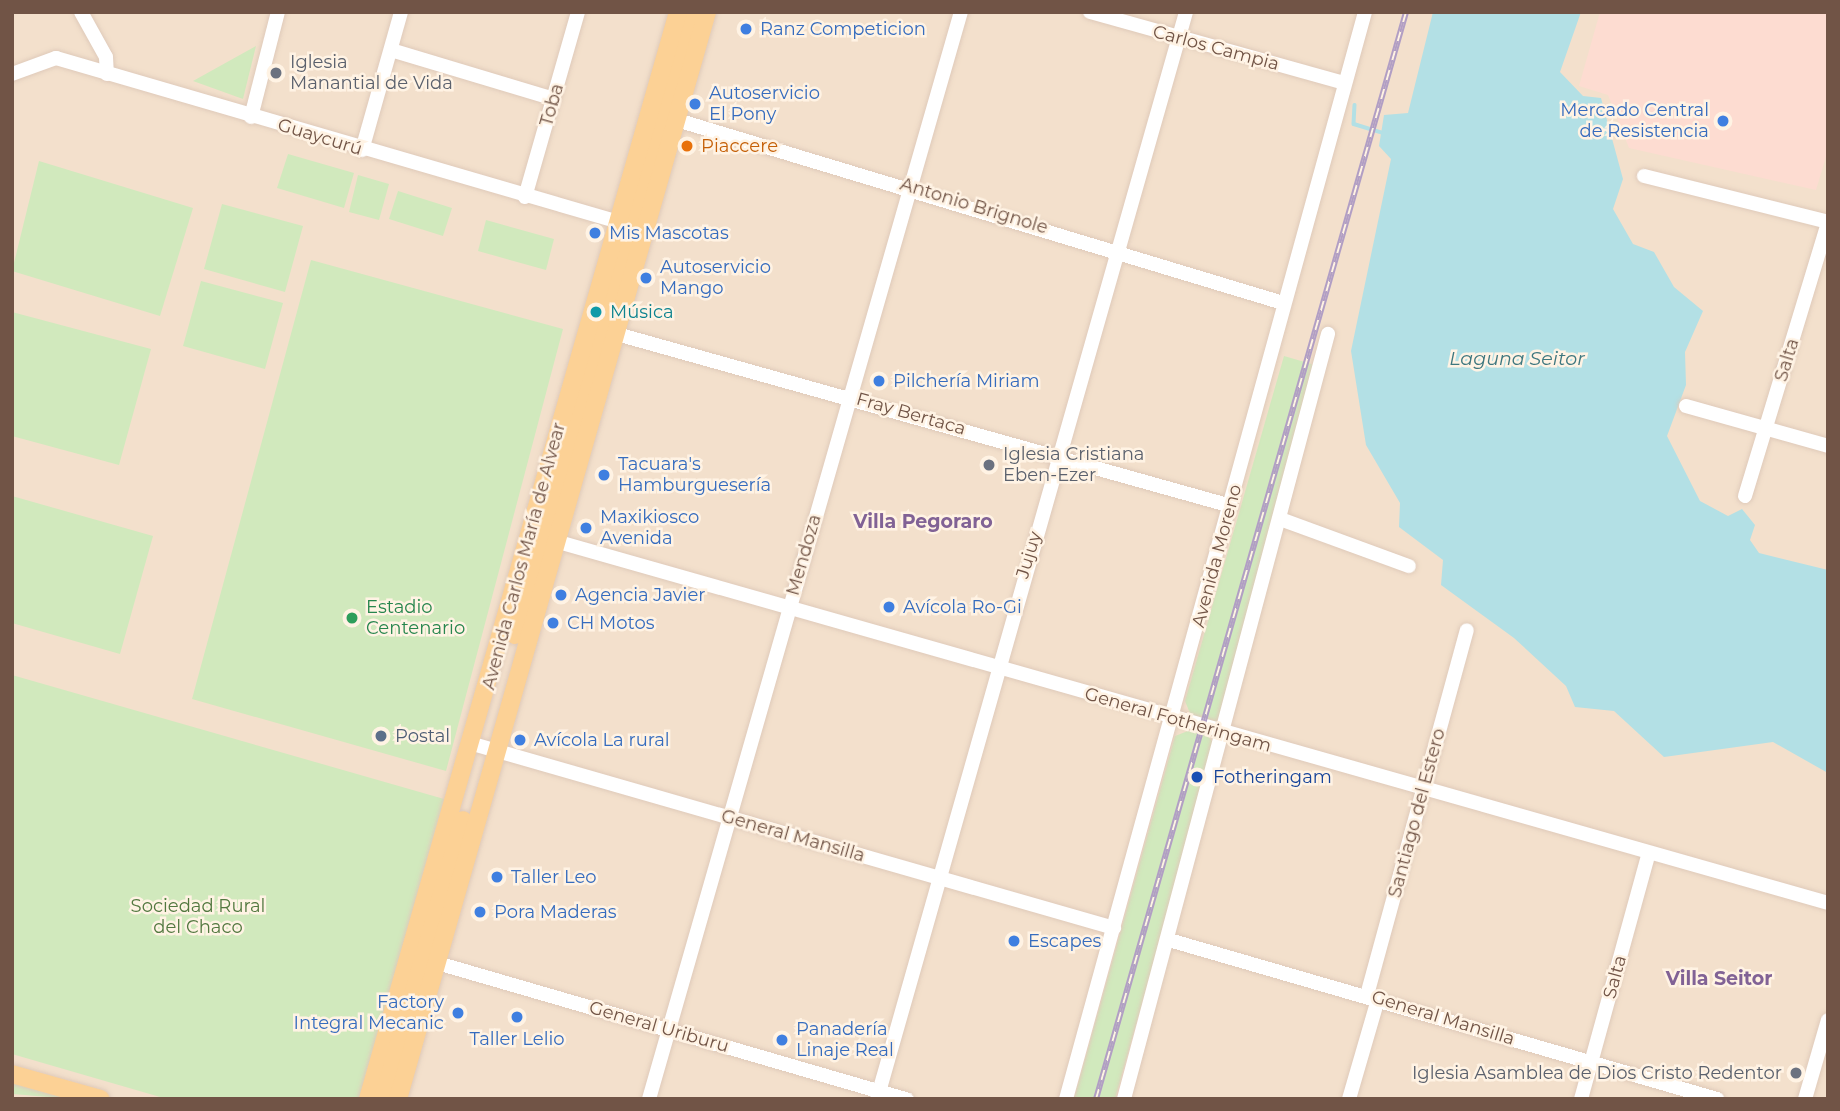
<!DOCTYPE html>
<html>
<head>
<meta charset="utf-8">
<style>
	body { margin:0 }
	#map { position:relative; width:1840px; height:1111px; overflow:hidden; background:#fcefde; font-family:Montserrat,sans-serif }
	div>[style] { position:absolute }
	.residential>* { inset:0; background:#f3e0cc }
	.commercial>* { inset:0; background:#fddcd1 }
	.green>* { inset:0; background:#d1e9bd }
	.water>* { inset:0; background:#b3e0e5 }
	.stream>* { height:3.5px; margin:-1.75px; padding:0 1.75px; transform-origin:1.75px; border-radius:1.75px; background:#b3e0e5 }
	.roads { filter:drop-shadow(0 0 2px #dfcaba) drop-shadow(0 0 2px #dfcaba) }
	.minor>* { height:14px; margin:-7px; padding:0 7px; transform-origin:7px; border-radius:7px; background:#fff }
	.major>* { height:18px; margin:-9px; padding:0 9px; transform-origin:9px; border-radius:9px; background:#fcd195 }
	.rail>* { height:6px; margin-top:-3px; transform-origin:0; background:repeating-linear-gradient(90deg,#fff3e4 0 10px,#b19ec4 0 20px); box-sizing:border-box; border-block:2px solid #b19ec4 }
	.dots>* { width:19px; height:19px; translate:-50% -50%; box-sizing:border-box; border:4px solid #fff3e4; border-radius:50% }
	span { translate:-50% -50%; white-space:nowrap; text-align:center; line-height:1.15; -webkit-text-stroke:5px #fff3e4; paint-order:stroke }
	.shop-label { font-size:18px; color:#366cbe }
	.left { translate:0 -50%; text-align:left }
	.right { translate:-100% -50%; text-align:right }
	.street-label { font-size:18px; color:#715446 }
	.worship-label { font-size:18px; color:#5b616d }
	.food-label { font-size:18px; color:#c56008 }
	.culture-label { font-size:18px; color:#0d838f }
	.leisure-label { font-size:18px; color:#27864d }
	.service-label { font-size:18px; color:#4e5e75 }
	.transit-label { font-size:18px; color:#164399 }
	.park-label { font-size:18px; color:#52783f }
	.water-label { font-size:19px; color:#3e777f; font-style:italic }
	.neighbourhood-label { font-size:19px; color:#816295; font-weight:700 }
	.frame { position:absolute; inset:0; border:14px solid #715446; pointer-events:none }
</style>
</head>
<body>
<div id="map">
	<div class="residential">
		<div style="clip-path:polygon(12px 12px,1828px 12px,1828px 1099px,12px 1099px)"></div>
	</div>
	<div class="commercial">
		<div style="clip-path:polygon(1600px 12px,1828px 12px,1828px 150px,1816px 190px,1629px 148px,1608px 95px,1579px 86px)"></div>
	</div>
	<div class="green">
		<div style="clip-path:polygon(256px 46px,243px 99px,193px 81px)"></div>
		<div style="clip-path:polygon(288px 154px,354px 173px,344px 208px,277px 188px)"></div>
		<div style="clip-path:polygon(39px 161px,193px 208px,160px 316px,12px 271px)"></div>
		<div style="clip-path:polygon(358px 175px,389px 184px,379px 220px,349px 212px)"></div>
		<div style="clip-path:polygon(398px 191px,452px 208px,443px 236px,389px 219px)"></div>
		<div style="clip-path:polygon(222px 204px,303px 226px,285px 292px,204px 269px)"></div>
		<div style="clip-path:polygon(486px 220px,554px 239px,546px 270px,478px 251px)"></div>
		<div style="clip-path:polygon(311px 260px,563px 329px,446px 771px,192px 699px)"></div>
		<div style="clip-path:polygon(201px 281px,283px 303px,265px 369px,183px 346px)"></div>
		<div style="clip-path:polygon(12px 312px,151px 349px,119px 465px,12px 436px)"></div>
		<div style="clip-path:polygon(1284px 356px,1315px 365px,1217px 723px,1191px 716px,1185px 701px)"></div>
		<div style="clip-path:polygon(12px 496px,153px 536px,120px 654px,12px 623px)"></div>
		<div style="clip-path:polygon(12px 675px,444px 799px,360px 1099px,167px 1099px,12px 1054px)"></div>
		<div style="clip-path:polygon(1188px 731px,1207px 735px,1215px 745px,1115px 1099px,1074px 1099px,1175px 736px)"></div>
		<div style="clip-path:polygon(12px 1080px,73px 1099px,12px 1094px)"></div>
	</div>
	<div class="water">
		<div style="clip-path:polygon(1433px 12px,1581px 12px,1560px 72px,1583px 96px,1601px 98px,1623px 179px,1613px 209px,1633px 244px,1654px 252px,1674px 287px,1703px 311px,1685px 352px,1686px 385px,1667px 436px,1700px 501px,1728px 516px,1742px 509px,1755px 525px,1750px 540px,1759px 553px,1828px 570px,1828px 773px,1773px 742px,1664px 757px,1614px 711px,1575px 707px,1566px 686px,1514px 638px,1441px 585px,1443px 560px,1399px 527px,1400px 503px,1366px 445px,1351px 351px,1391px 159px,1379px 146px,1384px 115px,1408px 113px)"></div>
	</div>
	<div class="stream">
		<div style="left:1355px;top:105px;width:19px;rotate:93deg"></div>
		<div style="left:1354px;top:124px;width:28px;rotate:17deg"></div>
	</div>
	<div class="roads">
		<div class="minor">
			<div style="left:81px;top:12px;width:51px;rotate:60.9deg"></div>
			<div style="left:106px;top:57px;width:17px;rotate:87deg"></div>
			<div style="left:1090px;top:12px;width:264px;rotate:15.6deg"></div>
			<div style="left:391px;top:50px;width:170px;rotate:16.7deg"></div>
			<div style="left:12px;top:74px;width:47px;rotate:-20deg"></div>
			<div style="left:56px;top:58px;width:594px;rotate:16.24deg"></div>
			<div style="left:251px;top:117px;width:108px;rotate:-75.6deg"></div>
			<div style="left:667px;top:117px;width:643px;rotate:16.8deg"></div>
			<div style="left:362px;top:150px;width:143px;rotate:-74.2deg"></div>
			<div style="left:1644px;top:176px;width:190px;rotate:14deg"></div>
			<div style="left:525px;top:197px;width:192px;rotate:-74deg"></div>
			<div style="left:606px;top:331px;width:649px;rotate:15.64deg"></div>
			<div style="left:1686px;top:406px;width:148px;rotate:15.7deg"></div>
			<div style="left:1745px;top:496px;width:285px;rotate:-73.1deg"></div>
			<div style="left:1283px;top:520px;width:134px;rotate:20.1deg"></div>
			<div style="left:548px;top:539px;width:1331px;rotate:15.87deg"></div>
			<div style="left:473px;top:744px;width:667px;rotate:16.02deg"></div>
			<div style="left:1169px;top:940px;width:571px;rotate:16.18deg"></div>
			<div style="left:427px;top:960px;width:500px;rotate:16.2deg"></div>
			<div style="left:1367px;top:995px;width:378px;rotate:-74.7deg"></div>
			<div style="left:649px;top:1099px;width:1131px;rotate:-73.99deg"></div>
			<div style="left:877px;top:1099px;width:1130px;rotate:-74.13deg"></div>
			<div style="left:1066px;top:1099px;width:1127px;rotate:-74.62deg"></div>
			<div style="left:1124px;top:1099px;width:792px;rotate:-75.07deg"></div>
			<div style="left:1349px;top:1099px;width:104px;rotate:-73.8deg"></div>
			<div style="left:1581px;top:1099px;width:252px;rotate:-74.6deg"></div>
			<div style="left:1805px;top:1099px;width:82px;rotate:-73.8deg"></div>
		</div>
		<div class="major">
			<div style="left:515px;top:635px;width:648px;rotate:-74.14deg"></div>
			<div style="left:12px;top:1074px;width:92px;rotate:15.7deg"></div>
			<div style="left:368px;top:1099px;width:1130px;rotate:-74.08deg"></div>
			<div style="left:383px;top:1099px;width:290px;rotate:-74deg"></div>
			<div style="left:398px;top:1099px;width:1130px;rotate:-74.13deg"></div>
		</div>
	</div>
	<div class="rail">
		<div style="left:1096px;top:1099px;width:1130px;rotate:-74.08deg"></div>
	</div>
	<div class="dots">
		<div style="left:746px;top:29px;background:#3f7fe0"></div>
		<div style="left:276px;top:73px;background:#6b7280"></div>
		<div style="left:695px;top:104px;background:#3f7fe0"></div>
		<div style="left:1723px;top:121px;background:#3f7fe0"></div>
		<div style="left:687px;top:146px;background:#e8710a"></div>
		<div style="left:595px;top:233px;background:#3f7fe0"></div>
		<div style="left:646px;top:278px;background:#3f7fe0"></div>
		<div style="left:596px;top:312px;background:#0f9aa8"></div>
		<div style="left:879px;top:381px;background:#3f7fe0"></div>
		<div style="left:989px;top:465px;background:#6b7280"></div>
		<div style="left:604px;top:475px;background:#3f7fe0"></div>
		<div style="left:586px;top:528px;background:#3f7fe0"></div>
		<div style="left:561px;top:595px;background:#3f7fe0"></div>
		<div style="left:889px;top:607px;background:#3f7fe0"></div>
		<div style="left:352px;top:618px;background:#2e9e5b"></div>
		<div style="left:553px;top:623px;background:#3f7fe0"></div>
		<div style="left:381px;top:736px;background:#5c6f8a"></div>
		<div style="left:520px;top:740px;background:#3f7fe0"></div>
		<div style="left:1197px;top:777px;background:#1a4fb4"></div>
		<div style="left:497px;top:877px;background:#3f7fe0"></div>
		<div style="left:480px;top:912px;background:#3f7fe0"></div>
		<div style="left:1014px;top:941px;background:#3f7fe0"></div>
		<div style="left:458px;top:1013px;background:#3f7fe0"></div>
		<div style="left:517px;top:1017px;background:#3f7fe0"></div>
		<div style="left:782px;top:1040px;background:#3f7fe0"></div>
		<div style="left:1796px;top:1073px;background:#6b7280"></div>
	</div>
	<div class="shop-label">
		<span class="left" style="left:760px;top:29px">Ranz Competicion</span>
		<span class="left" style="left:709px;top:104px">Autoservicio<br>El Pony</span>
		<span class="right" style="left:1709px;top:121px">Mercado Central<br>de Resistencia</span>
		<span class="left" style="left:609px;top:233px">Mis Mascotas</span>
		<span class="left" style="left:660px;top:278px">Autoservicio<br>Mango</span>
		<span class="left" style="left:893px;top:381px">Pilchería Miriam</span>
		<span class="left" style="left:618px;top:475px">Tacuara's<br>Hamburguesería</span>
		<span class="left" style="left:600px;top:528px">Maxikiosco<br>Avenida</span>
		<span class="left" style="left:575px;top:595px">Agencia Javier</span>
		<span class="left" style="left:903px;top:607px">Avícola Ro-Gi</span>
		<span class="left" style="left:567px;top:623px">CH Motos</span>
		<span class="left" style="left:534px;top:740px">Avícola La rural</span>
		<span class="left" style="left:511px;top:877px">Taller Leo</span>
		<span class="left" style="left:494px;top:912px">Pora Maderas</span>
		<span class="left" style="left:1028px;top:941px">Escapes</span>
		<span class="right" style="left:444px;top:1013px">Factory<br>Integral Mecanic</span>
		<span class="left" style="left:796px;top:1040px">Panadería<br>Linaje Real</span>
		<span style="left:517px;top:1039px">Taller Lelio</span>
	</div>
	<div class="street-label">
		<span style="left:1216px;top:48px;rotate:15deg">Carlos Campia</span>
		<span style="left:552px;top:105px;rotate:-74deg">Toba</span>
		<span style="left:320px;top:137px;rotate:17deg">Guaycurú</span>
		<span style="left:974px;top:206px;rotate:17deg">Antonio Brignole</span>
		<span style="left:1787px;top:360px;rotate:-73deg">Salta</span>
		<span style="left:911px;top:414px;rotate:16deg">Fray Bertaca</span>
		<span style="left:804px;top:555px;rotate:-74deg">Mendoza</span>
		<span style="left:1029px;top:555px;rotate:-73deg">Jujuy</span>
		<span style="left:524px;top:556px;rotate:-75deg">Avenida Carlos María de Alvear</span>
		<span style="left:1217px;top:556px;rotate:-75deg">Avenida Moreno</span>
		<span style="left:1178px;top:720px;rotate:16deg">General Fotheringam</span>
		<span style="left:1417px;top:813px;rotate:-75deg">Santiago del Estero</span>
		<span style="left:793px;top:836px;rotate:16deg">General Mansilla</span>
		<span style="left:1615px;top:977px;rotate:-75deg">Salta</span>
		<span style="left:1443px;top:1018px;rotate:17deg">General Mansilla</span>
		<span style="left:659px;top:1027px;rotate:16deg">General Uriburu</span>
	</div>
	<div class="worship-label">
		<span class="left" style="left:290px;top:73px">Iglesia<br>Manantial de Vida</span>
		<span class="left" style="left:1003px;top:465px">Iglesia Cristiana<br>Eben-Ezer</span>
		<span class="right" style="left:1782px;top:1073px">Iglesia Asamblea de Dios Cristo Redentor</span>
	</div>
	<div class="food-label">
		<span class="left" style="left:701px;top:146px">Piaccere</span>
	</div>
	<div class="culture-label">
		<span class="left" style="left:610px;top:312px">Música</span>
	</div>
	<div class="leisure-label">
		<span class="left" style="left:366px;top:618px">Estadio<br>Centenario</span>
	</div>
	<div class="service-label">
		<span class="left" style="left:395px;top:736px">Postal</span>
	</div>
	<div class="transit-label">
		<span class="left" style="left:1213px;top:777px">Fotheringam</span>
	</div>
	<div class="park-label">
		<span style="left:198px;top:917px">Sociedad Rural<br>del Chaco</span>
	</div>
	<div class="water-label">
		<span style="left:1517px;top:359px">Laguna Seitor</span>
	</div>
	<div class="neighbourhood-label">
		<span style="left:923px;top:522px">Villa Pegoraro</span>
		<span style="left:1719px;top:979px">Villa Seitor</span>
	</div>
	<div class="frame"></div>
</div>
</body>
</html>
